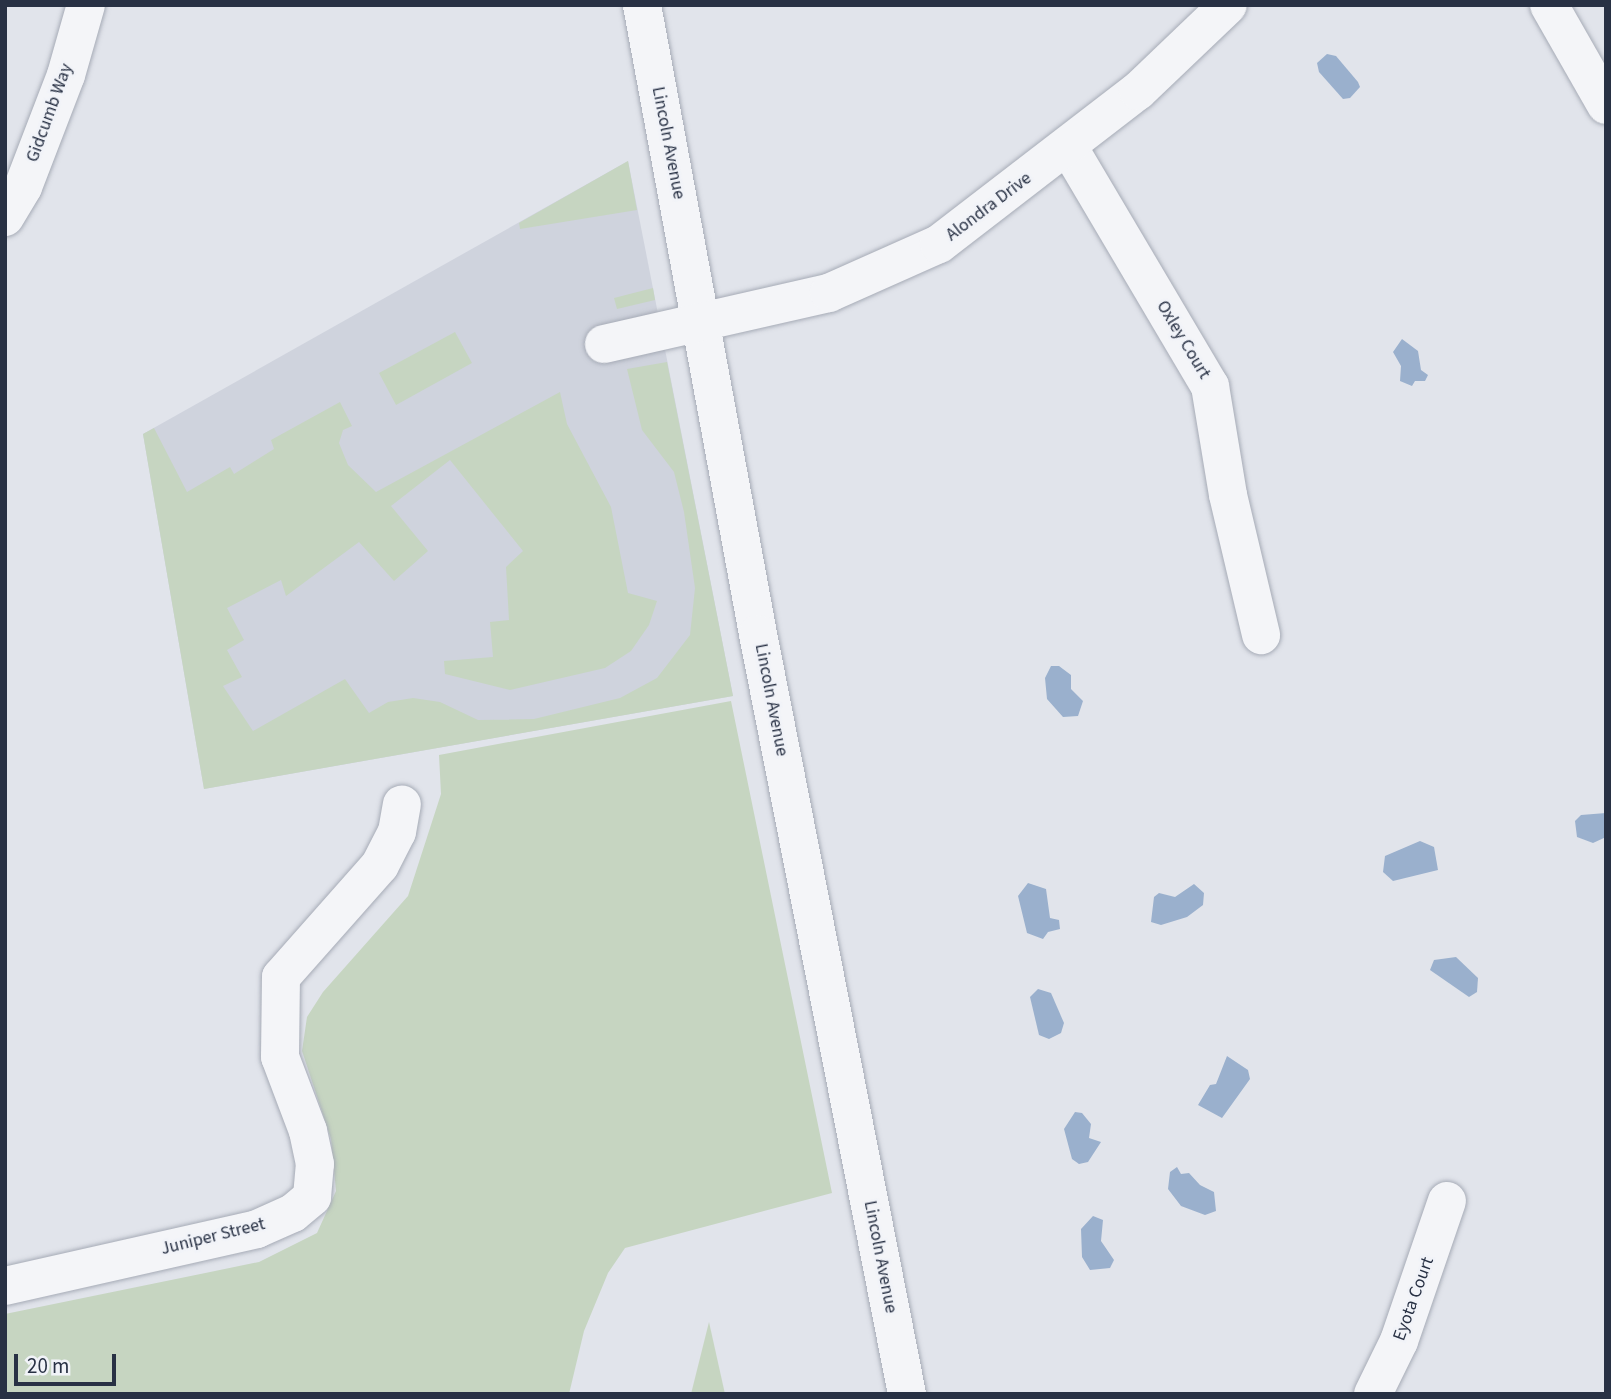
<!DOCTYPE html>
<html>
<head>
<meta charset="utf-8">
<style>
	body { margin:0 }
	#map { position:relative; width:1611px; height:1399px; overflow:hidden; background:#e1e4eb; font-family:"Source Sans 3",sans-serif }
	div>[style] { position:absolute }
	.built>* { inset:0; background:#cfd3dd }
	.green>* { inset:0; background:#c6d5c1 }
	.water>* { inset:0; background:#9ab0cd }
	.roads { filter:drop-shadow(0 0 2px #a6abb6) drop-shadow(0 0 2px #a6abb6) }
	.minor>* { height:38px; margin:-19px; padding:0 19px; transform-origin:19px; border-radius:19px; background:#f4f5f8 }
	span { translate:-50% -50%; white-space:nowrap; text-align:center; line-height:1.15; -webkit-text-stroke:5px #f1f3f8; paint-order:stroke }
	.street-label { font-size:18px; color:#283144 }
	.frame { position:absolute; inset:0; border:7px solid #283144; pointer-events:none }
	.scale { position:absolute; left:14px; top:1354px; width:102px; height:32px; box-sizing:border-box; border:4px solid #283144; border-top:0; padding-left:9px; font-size:21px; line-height:24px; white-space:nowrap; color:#283144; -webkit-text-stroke:5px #f1f3f8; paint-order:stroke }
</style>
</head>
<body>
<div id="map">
	<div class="built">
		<div style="clip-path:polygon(628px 161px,733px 696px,204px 789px,143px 434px)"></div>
	</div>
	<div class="green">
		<div style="clip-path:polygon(628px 161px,637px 210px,520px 229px,519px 223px)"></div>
		<div style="clip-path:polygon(653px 288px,655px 300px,617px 309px,614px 298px)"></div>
		<div style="clip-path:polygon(455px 332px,472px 363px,396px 405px,379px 373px)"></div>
		<div style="clip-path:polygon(667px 362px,733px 696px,204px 789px,143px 434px,154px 428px,187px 492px,230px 467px,234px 474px,274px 449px,271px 440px,340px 402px,352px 426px,343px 430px,339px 443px,348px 465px,376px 492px,560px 392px,567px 424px,611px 507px,628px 593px,657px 601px,649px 625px,631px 651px,605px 668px,510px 690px,445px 674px,444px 661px,493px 657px,490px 622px,509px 620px,506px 567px,523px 551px,450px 460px,391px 506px,428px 551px,394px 581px,359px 542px,286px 596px,281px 580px,227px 608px,244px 640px,227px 650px,242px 677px,223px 686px,253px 731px,345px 679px,369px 713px,388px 702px,413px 698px,440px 702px,478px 720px,534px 719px,620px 698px,657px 678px,690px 635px,695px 588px,684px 512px,674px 472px,642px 430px,627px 369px)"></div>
		<div style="clip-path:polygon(731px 701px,832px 1193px,625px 1248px,608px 1273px,584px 1331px,569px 1394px,5px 1392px,5px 1314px,259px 1262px,317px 1233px,336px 1191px,331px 1139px,302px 1051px,307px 1017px,323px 992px,408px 896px,441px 794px,439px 755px)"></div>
		<div style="clip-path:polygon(709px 1322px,725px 1394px,691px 1394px)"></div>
	</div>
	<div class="water">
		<div style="clip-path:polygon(1327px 54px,1336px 56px,1358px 82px,1360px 87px,1350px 98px,1343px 99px,1319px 72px,1317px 63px)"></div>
		<div style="clip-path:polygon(1402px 339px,1418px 351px,1421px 370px,1428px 375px,1425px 381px,1415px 381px,1412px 386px,1400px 381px,1401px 366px,1393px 352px)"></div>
		<div style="clip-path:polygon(1051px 666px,1059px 666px,1071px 675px,1071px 689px,1083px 701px,1078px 716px,1063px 717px,1047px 699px,1045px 678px)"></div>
		<div style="clip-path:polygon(1606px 813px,1606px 837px,1593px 843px,1577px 837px,1575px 821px,1581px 815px)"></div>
		<div style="clip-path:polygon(1420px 841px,1434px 847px,1438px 870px,1393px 881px,1383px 872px,1385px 856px)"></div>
		<div style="clip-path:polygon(1028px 883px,1046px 889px,1050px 918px,1059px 920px,1060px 929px,1048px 932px,1043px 939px,1027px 933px,1018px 896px)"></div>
		<div style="clip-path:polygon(1194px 884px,1204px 893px,1203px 905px,1187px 917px,1161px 925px,1151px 922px,1154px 897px,1159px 893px,1175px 897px)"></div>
		<div style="clip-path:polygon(1456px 957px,1478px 978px,1477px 992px,1469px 997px,1430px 970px,1434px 960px)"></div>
		<div style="clip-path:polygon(1038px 989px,1051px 993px,1064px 1023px,1061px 1033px,1049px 1039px,1039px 1035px,1030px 997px)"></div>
		<div style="clip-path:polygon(1227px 1056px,1248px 1070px,1250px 1079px,1222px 1118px,1198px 1105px,1210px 1085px,1216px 1084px)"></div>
		<div style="clip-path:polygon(1075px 1112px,1082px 1113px,1091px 1124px,1089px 1138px,1101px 1142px,1088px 1162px,1079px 1164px,1072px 1159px,1064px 1129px)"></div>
		<div style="clip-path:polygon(1177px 1167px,1181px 1174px,1189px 1173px,1200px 1185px,1214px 1192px,1216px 1211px,1205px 1215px,1181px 1206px,1168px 1189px,1170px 1172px)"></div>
		<div style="clip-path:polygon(1093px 1216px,1103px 1220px,1101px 1241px,1114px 1260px,1110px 1268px,1090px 1270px,1082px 1257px,1081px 1229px)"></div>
	</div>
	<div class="roads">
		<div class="minor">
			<div style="left:642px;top:5px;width:640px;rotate:79.55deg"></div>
			<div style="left:758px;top:634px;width:774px;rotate:78.91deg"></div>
			<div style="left:1549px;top:5px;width:115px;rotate:60.3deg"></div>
			<div style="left:1069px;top:148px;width:277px;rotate:59.4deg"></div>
			<div style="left:1210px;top:386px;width:110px;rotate:80.6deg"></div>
			<div style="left:1228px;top:495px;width:144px;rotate:76.7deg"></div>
			<div style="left:5px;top:217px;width:35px;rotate:-59deg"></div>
			<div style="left:23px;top:187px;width:120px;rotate:-69deg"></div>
			<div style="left:66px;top:75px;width:73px;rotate:-74.1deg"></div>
			<div style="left:604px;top:344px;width:231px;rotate:-12.8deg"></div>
			<div style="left:829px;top:293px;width:120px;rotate:-24deg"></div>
			<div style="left:939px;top:244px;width:251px;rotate:-37.6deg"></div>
			<div style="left:1138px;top:91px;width:124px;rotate:-43.7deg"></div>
			<div style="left:5px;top:1286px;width:258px;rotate:-12.7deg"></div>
			<div style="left:257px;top:1229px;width:39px;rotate:-24deg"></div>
			<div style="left:293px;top:1213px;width:25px;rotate:-40deg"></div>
			<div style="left:312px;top:1197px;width:33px;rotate:-85deg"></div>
			<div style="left:315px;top:1164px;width:34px;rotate:-102deg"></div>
			<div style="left:308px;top:1131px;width:79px;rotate:-110.7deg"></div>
			<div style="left:280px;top:1057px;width:80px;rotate:-89.3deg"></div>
			<div style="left:281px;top:977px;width:149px;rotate:-48.5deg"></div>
			<div style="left:380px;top:865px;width:37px;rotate:-63deg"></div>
			<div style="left:397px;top:832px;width:28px;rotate:-80deg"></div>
			<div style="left:1373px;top:1394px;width:59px;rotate:-63.9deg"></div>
			<div style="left:1399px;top:1341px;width:148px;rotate:-71.1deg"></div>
		</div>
	</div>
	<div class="street-label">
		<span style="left:50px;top:113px;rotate:-70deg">Gidcumb Way</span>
		<span style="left:668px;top:143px;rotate:79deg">Lincoln Avenue</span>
		<span style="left:989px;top:207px;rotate:-37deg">Alondra Drive</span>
		<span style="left:1183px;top:340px;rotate:59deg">Oxley Court</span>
		<span style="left:771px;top:700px;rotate:79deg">Lincoln Avenue</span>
		<span style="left:213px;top:1237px;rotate:-14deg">Juniper Street</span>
		<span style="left:880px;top:1257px;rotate:79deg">Lincoln Avenue</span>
		<span style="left:1414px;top:1299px;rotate:-70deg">Eyota Court</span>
	</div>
	<div class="frame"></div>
	<div class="scale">20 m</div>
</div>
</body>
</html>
